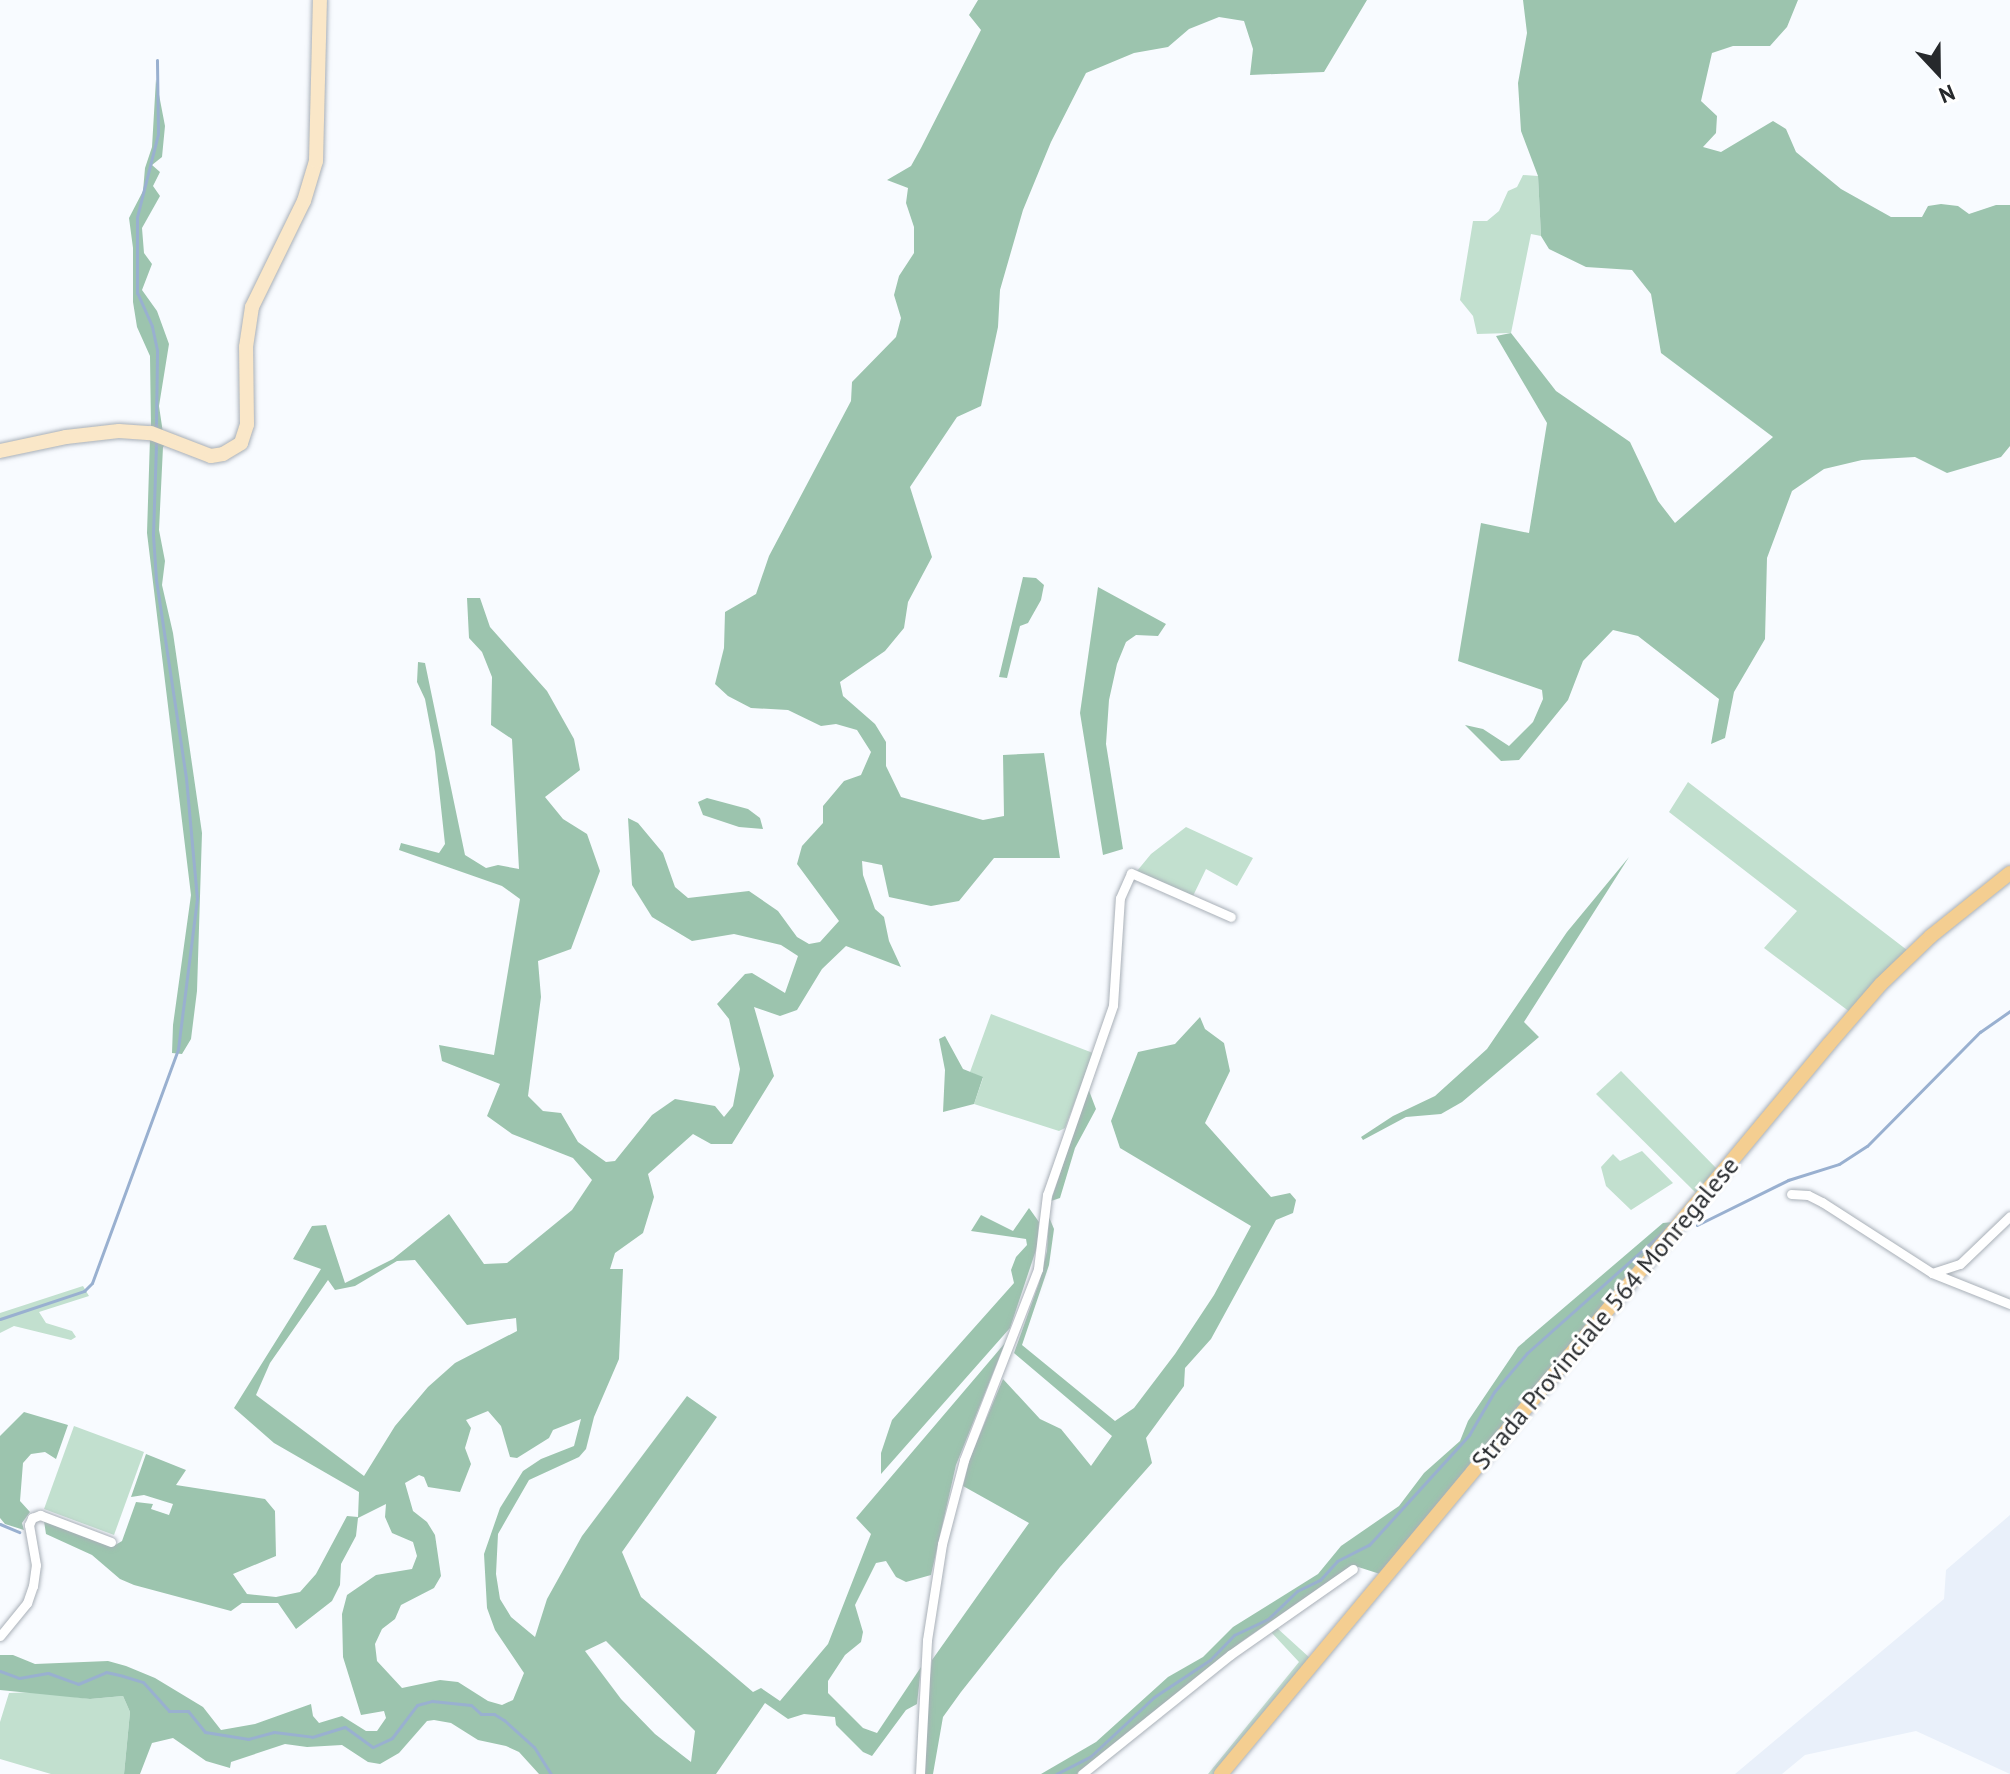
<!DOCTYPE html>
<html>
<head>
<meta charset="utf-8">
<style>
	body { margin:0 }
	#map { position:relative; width:2010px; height:1774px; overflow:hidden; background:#f8fbff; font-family:"PT Sans",sans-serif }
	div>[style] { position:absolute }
	.built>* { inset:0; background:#e9f0fa }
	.green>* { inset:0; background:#c2e0cf }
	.forest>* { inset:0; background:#9cc4ae }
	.stream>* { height:3px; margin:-1.5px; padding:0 1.5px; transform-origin:1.5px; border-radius:1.5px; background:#99b0d0 }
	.roads { filter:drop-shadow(0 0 2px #a9b0b8) drop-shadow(0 0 2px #a9b0b8) }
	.street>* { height:9px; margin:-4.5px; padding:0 4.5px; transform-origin:4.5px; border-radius:4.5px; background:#fff }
	.secondary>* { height:14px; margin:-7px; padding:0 7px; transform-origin:7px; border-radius:7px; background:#fae7c8 }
	.primary>* { height:14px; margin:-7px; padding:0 7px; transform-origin:7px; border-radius:7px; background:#f4ce91 }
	span { translate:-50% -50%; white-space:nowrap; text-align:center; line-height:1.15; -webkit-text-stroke:6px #fff; paint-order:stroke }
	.street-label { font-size:26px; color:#26292c }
	.north { position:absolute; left:1898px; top:32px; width:80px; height:80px; -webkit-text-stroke:6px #fff; paint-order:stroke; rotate:158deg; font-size:22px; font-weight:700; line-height:32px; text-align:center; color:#26292c }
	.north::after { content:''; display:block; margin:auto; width:28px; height:36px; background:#26292c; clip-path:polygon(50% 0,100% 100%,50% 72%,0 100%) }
</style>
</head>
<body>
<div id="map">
	<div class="built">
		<div style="clip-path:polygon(2010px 1515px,2010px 1774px,1916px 1731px,1805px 1755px,1782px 1774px,1735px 1774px,1944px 1599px,1946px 1570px)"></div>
	</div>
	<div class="green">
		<div style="clip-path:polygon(1523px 175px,1538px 176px,1541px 236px,1531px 234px,1511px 333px,1477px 334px,1473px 316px,1460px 300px,1473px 221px,1487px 221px,1499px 211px,1508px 191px,1517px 187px)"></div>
		<div style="clip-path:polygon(1688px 782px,1907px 950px,1850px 1012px,1764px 948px,1797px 911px,1669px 812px)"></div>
		<div style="clip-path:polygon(1186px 827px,1253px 858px,1237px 886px,1206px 869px,1193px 896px,1137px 871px,1151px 854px)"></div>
		<div style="clip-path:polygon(991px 1014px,1093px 1053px,1065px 1128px,1059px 1131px,974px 1104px,983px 1078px,970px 1072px)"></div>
		<div style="clip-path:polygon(1621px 1071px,1718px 1170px,1697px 1194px,1596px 1094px)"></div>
		<div style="clip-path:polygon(1642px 1151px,1673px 1183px,1631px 1210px,1606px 1186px,1601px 1167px,1613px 1154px,1620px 1161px)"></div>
		<div style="clip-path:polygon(83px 1286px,89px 1296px,39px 1312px,46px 1323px,72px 1331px,76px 1337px,71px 1340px,14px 1326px,0 1333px,0 1313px)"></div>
		<div style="clip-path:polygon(74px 1426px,144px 1452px,114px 1535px,44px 1509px)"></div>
		<div style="clip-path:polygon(1277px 1628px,1310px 1658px,1215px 1774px,1208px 1774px,1299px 1662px,1271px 1632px)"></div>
		<div style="clip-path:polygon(37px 1692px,90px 1699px,123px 1696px,130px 1712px,124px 1774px,51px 1774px,0 1759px,0 1722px,9px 1693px)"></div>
	</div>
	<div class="forest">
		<div style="clip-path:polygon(evenodd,978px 0,1367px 0,1324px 72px,1250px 75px,1253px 49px,1244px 21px,1219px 17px,1189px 29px,1168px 47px,1134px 53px,1086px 73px,1051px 142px,1023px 210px,1000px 290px,998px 327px,981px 406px,957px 417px,910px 487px,932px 557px,908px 602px,904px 628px,885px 651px,840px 682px,843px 696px,875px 724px,886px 742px,886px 766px,901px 797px,983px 820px,1004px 816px,1003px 755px,1044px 753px,1060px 858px,994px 858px,959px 901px,931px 906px,889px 897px,882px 865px,862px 861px,863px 875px,875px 909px,884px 917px,889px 941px,901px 967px,846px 946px,822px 969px,797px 1010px,780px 1016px,754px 1007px,774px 1076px,732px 1144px,711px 1144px,693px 1134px,648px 1174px,654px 1197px,643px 1233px,615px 1253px,610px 1269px,623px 1269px,619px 1359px,594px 1417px,586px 1449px,579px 1457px,529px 1480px,498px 1534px,496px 1574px,500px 1599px,511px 1617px,535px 1637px,547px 1599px,582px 1536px,687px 1396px,717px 1417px,622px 1552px,641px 1597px,753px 1692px,761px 1688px,780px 1701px,828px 1644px,871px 1534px,856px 1518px,1005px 1343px,956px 1465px,931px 1575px,906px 1582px,896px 1577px,886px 1561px,876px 1563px,855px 1605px,863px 1632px,861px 1642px,845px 1655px,828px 1681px,828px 1693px,863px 1728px,877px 1733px,921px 1667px,917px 1704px,906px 1710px,872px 1756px,863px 1752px,836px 1725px,835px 1717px,804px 1714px,788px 1719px,765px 1703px,716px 1774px,539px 1774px,519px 1752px,506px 1746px,478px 1740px,451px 1723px,434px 1720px,427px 1721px,399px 1753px,380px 1764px,368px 1762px,342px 1745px,307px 1747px,285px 1744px,231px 1762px,230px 1768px,206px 1761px,173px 1738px,152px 1743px,140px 1774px,124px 1774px,130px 1712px,123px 1696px,90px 1699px,0 1690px,0 1655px,13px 1655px,35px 1664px,108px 1661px,126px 1666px,155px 1678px,203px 1707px,221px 1730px,255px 1724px,311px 1704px,313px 1716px,319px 1723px,342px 1716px,366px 1731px,377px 1731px,386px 1718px,384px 1711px,361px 1715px,343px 1657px,342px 1614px,347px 1595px,376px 1575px,412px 1569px,417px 1556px,413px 1542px,392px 1533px,385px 1517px,386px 1504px,358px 1518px,356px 1536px,341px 1564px,340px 1585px,332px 1601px,296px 1629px,278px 1603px,242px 1603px,231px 1611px,134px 1585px,120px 1579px,92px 1555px,46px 1534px,44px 1521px,112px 1547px,122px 1541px,136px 1502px,153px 1504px,151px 1509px,169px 1515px,173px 1504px,144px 1495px,131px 1497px,146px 1454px,186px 1470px,176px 1485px,265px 1499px,275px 1511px,276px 1556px,233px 1574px,247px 1594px,276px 1597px,300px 1592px,316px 1574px,347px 1516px,358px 1517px,359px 1492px,274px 1443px,234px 1408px,321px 1269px,293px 1259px,312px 1226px,326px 1225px,345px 1283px,393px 1259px,449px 1214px,484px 1264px,507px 1263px,572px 1210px,592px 1180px,573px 1158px,512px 1134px,487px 1116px,500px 1084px,442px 1061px,439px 1045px,494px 1055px,520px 899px,502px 886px,399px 850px,401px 843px,439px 853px,445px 844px,435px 752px,425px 699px,417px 682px,418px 662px,425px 663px,465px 855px,486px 868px,498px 865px,519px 869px,512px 739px,491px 725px,492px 677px,482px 652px,469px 638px,467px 598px,480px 598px,490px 627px,547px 691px,574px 739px,580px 770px,545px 797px,563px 819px,587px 834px,600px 871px,571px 949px,538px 961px,541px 997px,528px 1096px,543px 1111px,561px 1113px,578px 1142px,606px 1162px,615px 1161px,652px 1115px,675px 1099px,715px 1106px,724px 1117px,733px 1106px,740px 1069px,729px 1019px,717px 1004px,745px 974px,752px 973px,785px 993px,798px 956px,781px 945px,734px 934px,692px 941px,652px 917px,632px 885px,628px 818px,638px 823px,663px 853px,675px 887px,688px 898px,749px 891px,778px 911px,797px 937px,809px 944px,820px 942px,839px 921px,797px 864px,802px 846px,823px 823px,823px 806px,844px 781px,861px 775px,871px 752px,857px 730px,836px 724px,821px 726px,788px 710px,751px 708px,728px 696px,715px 684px,724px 648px,725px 612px,756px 594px,769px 556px,851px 401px,852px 382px,896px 337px,901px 318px,894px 295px,899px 276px,914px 253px,914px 227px,906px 203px,908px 188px,887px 180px,911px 166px,921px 148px,981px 30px,969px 15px,978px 0,415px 1260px,467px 1325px,516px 1318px,517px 1331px,455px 1363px,428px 1387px,395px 1426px,364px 1476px,256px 1395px,270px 1363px,328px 1280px,335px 1290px,355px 1286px,397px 1261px,415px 1260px,978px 0,488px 1411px,501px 1426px,510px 1457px,517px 1458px,549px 1438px,553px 1430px,581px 1419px,574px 1446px,541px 1459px,523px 1471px,500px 1508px,484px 1554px,487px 1608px,495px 1630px,524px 1673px,513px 1700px,502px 1705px,488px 1701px,458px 1682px,440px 1680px,402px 1688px,377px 1661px,375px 1644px,382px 1629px,395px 1619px,401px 1605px,434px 1588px,441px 1576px,435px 1535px,427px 1522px,413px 1511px,405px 1483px,419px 1475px,424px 1477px,428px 1487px,460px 1492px,471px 1464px,465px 1448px,471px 1428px,466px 1420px,488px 1411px,978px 0,606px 1641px,695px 1731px,691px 1762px,655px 1734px,621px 1699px,585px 1651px,606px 1641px)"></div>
		<div style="clip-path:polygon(1523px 0,1798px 0,1787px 27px,1770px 46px,1733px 46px,1712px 53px,1701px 101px,1717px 116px,1716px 133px,1703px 147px,1721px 152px,1773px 121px,1786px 129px,1796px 152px,1841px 189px,1891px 217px,1922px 217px,1928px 206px,1941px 204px,1958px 206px,1969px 214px,1996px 205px,2010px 205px,2010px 446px,2001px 457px,1947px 473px,1915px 457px,1862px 460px,1824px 469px,1792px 491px,1767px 558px,1765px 639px,1734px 692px,1725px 738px,1711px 744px,1719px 699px,1638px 636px,1613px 630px,1583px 661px,1568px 700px,1519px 760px,1501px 761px,1465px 725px,1483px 729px,1509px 746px,1533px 722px,1543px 699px,1542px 690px,1458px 661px,1481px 523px,1529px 533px,1547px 423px,1496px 336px,1511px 333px,1556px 391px,1630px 442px,1658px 501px,1675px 523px,1773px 437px,1661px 353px,1651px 294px,1632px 270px,1586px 267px,1549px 249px,1541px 236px,1538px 176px,1521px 131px,1518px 83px,1527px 33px)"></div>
		<div style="clip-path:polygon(156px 79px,165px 126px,162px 157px,152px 165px,160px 172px,153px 186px,160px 196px,142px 228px,144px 253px,152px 264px,142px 290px,157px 311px,169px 344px,159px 406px,163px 433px,151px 428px,150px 356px,137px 327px,133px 302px,133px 248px,129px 218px,143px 191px,145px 168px,152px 147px)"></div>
		<div style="clip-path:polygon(150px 438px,166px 444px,163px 447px,159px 530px,165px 561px,162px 585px,173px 633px,202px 833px,197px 991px,191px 1039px,182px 1054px,172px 1053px,173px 1025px,191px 895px,147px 533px)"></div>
		<div style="clip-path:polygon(1023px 577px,1036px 578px,1044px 585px,1041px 600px,1028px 623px,1020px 626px,1007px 678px,999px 677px)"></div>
		<div style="clip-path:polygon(1098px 587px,1166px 624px,1158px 636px,1136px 635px,1126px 642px,1117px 664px,1109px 700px,1106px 744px,1123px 849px,1103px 855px,1080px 713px)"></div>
		<div style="clip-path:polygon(707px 798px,748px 809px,760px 818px,763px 829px,739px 827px,703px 815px,698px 802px)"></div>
		<div style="clip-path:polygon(1629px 857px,1524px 1022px,1539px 1037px,1462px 1102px,1441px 1114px,1406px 1117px,1363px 1140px,1361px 1137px,1393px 1116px,1435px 1096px,1487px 1049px,1567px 932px)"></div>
		<div style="clip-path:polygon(1200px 1017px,1205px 1029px,1224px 1043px,1230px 1071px,1205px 1123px,1271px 1197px,1290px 1193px,1296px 1200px,1293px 1213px,1276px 1220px,1211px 1339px,1185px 1368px,1184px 1386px,1146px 1438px,1152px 1463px,1060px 1567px,961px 1692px,943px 1717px,933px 1774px,924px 1774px,926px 1704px,932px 1660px,1029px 1523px,963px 1486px,970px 1458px,1003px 1379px,1040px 1419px,1061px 1429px,1091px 1466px,1112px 1436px,1014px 1353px,1039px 1283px,1047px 1251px,1049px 1217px,1054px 1229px,1049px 1265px,1022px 1345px,1115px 1421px,1134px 1408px,1175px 1354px,1214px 1295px,1251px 1226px,1120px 1148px,1111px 1121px,1138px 1052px,1175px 1044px)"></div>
		<div style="clip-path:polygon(945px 1036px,963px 1069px,983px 1077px,974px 1104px,943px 1112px,945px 1070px,939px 1039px)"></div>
		<div style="clip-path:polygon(1088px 1088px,1096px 1109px,1075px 1148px,1060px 1198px,1051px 1201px)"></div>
		<div style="clip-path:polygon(1029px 1208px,1039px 1222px,1037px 1247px,1010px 1328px,881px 1474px,881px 1453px,892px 1420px,1014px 1283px,1011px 1270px,1016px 1257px,1027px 1245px,1026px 1239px,971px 1231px,981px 1215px,1013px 1231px)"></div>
		<div style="clip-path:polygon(1673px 1222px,1380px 1574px,1352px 1565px,1241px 1642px,1077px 1774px,1041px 1774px,1096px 1742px,1168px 1677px,1203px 1657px,1233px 1627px,1318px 1574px,1341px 1546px,1399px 1506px,1424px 1473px,1460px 1441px,1468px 1421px,1518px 1347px,1663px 1223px)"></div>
		<div style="clip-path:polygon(24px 1412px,68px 1425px,56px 1459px,45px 1452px,31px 1454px,23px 1463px,20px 1501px,30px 1512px,22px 1523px,24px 1530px,5px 1524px,0 1518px,0 1436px)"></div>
	</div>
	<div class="stream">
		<div style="left:156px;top:426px;width:76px;rotate:-89.2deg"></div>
		<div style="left:157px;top:350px;width:25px;rotate:-102deg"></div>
		<div style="left:152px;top:326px;width:36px;rotate:-114deg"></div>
		<div style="left:137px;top:293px;width:76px;rotate:-90deg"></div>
		<div style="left:137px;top:217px;width:86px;rotate:-75.8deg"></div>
		<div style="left:158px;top:134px;width:74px;rotate:-90.8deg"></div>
		<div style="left:1697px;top:1225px;width:102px;rotate:-26.3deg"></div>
		<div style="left:1788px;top:1180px;width:53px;rotate:-17.4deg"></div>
		<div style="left:1839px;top:1164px;width:33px;rotate:-33deg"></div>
		<div style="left:1867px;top:1146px;width:161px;rotate:-45.3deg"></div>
		<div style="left:1980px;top:1032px;width:37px;rotate:-35deg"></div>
		<div style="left:0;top:1319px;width:89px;rotate:-18.4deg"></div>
		<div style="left:84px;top:1291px;width:11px;rotate:-45deg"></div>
		<div style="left:92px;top:1283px;width:249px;rotate:-69.8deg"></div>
		<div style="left:178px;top:1049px;width:151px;rotate:-82.8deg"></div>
		<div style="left:197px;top:899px;width:121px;rotate:-95.2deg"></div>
		<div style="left:186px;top:778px;width:201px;rotate:-98.6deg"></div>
		<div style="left:156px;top:579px;width:44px;rotate:-93.9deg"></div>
		<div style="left:153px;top:535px;width:92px;rotate:-88.1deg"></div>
		<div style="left:0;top:1524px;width:21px;rotate:23deg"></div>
		<div style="left:0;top:1671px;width:20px;rotate:20deg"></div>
		<div style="left:19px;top:1678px;width:29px;rotate:-10deg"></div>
		<div style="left:48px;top:1673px;width:32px;rotate:20deg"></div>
		<div style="left:78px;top:1684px;width:30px;rotate:-23deg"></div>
		<div style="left:106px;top:1672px;width:17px;rotate:13deg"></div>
		<div style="left:123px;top:1676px;width:21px;rotate:17deg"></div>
		<div style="left:143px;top:1682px;width:39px;rotate:48deg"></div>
		<div style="left:169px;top:1711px;width:19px"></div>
		<div style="left:188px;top:1711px;width:27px;rotate:51deg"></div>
		<div style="left:205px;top:1732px;width:44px;rotate:9.2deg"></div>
		<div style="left:248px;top:1739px;width:27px;rotate:-15deg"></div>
		<div style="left:274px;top:1732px;width:38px;rotate:7deg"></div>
		<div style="left:312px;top:1737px;width:34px;rotate:-17deg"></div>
		<div style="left:345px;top:1727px;width:34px;rotate:36deg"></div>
		<div style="left:373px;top:1747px;width:21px;rotate:-25deg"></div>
		<div style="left:392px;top:1738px;width:41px;rotate:-52.9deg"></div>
		<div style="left:417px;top:1705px;width:16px;rotate:-15deg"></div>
		<div style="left:432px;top:1701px;width:39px;rotate:6deg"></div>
		<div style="left:471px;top:1705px;width:13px;rotate:42deg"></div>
		<div style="left:481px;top:1714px;width:13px"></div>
		<div style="left:494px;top:1714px;width:12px;rotate:31deg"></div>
		<div style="left:504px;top:1720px;width:40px;rotate:42deg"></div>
		<div style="left:534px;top:1747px;width:32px;rotate:58deg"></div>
		<div style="left:1056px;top:1774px;width:39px;rotate:-27deg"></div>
		<div style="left:1091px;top:1756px;width:86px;rotate:-43.1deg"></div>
		<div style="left:1154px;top:1697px;width:67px;rotate:-33.5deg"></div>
		<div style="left:1210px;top:1660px;width:35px;rotate:-46deg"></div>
		<div style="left:1234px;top:1635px;width:38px;rotate:-25deg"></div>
		<div style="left:1268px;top:1619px;width:40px;rotate:-44deg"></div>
		<div style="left:1297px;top:1591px;width:25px;rotate:-26deg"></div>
		<div style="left:1320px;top:1580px;width:25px;rotate:-48deg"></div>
		<div style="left:1337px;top:1561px;width:36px;rotate:-27deg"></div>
		<div style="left:1369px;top:1545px;width:149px;rotate:-47.7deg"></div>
		<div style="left:1469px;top:1435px;width:50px;rotate:-59.8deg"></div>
		<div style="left:1494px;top:1392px;width:51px;rotate:-49.8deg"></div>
		<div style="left:1527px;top:1353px;width:183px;rotate:-41.7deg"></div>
	</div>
	<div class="roads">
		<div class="street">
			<div style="left:1791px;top:1194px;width:17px;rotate:3deg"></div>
			<div style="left:1808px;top:1195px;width:16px;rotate:27deg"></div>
			<div style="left:1822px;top:1202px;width:131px;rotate:32.8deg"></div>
			<div style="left:1932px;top:1273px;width:84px;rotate:21.7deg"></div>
			<div style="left:1932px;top:1273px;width:29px;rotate:-18deg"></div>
			<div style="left:1960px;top:1264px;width:69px;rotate:-43.8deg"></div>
			<div style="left:0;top:1636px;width:43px;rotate:-50.7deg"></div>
			<div style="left:27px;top:1603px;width:18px;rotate:-71deg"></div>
			<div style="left:33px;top:1586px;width:21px;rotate:-82deg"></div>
			<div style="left:36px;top:1565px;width:41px;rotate:-99.9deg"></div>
			<div style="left:29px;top:1525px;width:8px;rotate:-67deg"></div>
			<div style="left:32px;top:1518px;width:9px;rotate:-21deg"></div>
			<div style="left:40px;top:1515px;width:76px;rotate:20.8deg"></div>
			<div style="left:920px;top:1774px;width:134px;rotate:-87deg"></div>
			<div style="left:927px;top:1640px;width:97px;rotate:-81.1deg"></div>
			<div style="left:942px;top:1544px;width:87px;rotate:-75.3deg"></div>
			<div style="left:964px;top:1460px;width:205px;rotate:-68.8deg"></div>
			<div style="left:1038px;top:1269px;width:75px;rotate:-83.1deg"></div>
			<div style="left:1047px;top:1195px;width:201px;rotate:-70.8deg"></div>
			<div style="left:1113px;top:1005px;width:107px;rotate:-86.3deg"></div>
			<div style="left:1120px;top:898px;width:27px;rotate:-66deg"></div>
			<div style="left:1131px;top:873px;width:109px;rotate:23.7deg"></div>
			<div style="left:1082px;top:1774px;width:190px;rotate:-38.8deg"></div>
			<div style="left:1230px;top:1655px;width:150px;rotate:-35deg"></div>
		</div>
		<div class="secondary">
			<div style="left:0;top:451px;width:67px;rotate:-12deg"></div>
			<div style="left:66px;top:437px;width:53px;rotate:-6.5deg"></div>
			<div style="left:119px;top:431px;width:32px;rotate:4deg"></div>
			<div style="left:151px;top:433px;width:64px;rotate:21deg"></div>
			<div style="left:211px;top:456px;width:12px;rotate:-9deg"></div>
			<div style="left:223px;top:454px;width:21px;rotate:-31deg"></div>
			<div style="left:241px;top:443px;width:20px;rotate:-72deg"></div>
			<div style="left:247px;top:424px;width:77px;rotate:-90.7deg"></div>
			<div style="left:246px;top:347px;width:40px;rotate:-81.5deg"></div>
			<div style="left:252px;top:307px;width:118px;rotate:-63.9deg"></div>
			<div style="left:304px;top:201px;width:42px;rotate:-73.3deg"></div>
			<div style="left:316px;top:161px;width:161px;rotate:-88.6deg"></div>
		</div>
		<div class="primary">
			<div style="left:1221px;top:1774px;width:950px;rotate:-50.21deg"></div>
			<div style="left:1829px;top:1044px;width:79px;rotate:-49.1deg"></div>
			<div style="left:1881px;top:984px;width:69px;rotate:-43.8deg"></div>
			<div style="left:1931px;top:936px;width:101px;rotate:-38.6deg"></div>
		</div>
	</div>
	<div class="street-label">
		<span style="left:1605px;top:1313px;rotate:-50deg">Strada Provinciale 564 Monregalese</span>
	</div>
	<div class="north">N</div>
</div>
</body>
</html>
